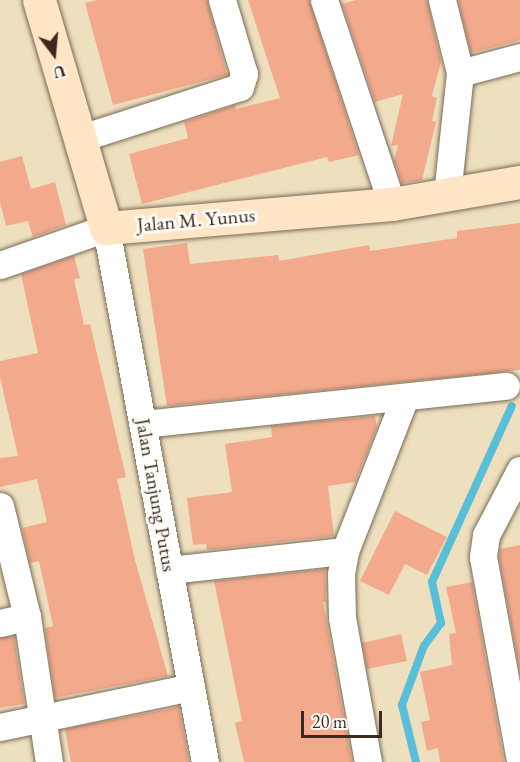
<!DOCTYPE html>
<html>
<head>
<meta charset="utf-8">
<style>
	body { margin:0 }
	#map { position:relative; width:520px; height:762px; overflow:hidden; background:#eee0bf; font-family:"EB Garamond",serif }
	div>[style] { position:absolute }
	.stream>* { height:8px; margin:-4px; padding:0 4px; transform-origin:4px; border-radius:4px; background:#59bed7 }
	.building>* { inset:0; background:#f3a98c }
	.roads { filter:drop-shadow(0 0 2px #7a6a56) drop-shadow(0 0 2px #7a6a56) }
	.street>* { height:27px; margin:-13.5px; padding:0 13.5px; transform-origin:13.5px; border-radius:13.5px; background:#fff }
	.secondary>* { height:33px; margin:-16.5px; padding:0 16.5px; transform-origin:16.5px; border-radius:16.5px; background:#fde5c5 }
	span { translate:-50% -50%; white-space:nowrap; text-align:center; line-height:1.15; -webkit-text-stroke:6px #fdfcf7; paint-order:stroke }
	.street-label { font-size:20px; color:#3b2a1e }
	.north { position:absolute; left:24px; top:24px; width:60px; height:60px; -webkit-text-stroke:4px #fdfcf7; paint-order:stroke; rotate:164deg; font-size:16px; font-weight:700; line-height:24px; text-align:center; color:#3b2a1e }
	.north::after { content:''; display:block; margin:auto; width:21px; height:27px; background:#3b2a1e; clip-path:polygon(50% 0,100% 100%,50% 72%,0 100%) }
	.scale { position:absolute; left:301px; top:711px; width:81px; height:27px; box-sizing:border-box; border:3px solid #3b2a1e; border-top:0; padding-left:8px; font-size:18px; line-height:21px; white-space:nowrap; color:#3b2a1e; -webkit-text-stroke:4px #fdfcf7; paint-order:stroke }
</style>
</head>
<body>
<div id="map">
	<div class="stream">
		<div style="left:416px;top:762px;width:59px;rotate:-103.8deg"></div>
		<div style="left:402px;top:705px;width:63px;rotate:-69.6deg"></div>
		<div style="left:424px;top:646px;width:29px;rotate:-54deg"></div>
		<div style="left:441px;top:623px;width:42px;rotate:-102.4deg"></div>
		<div style="left:432px;top:582px;width:193px;rotate:-65.6deg"></div>
	</div>
	<div class="building">
		<div style="clip-path:polygon(97px 0,207px 0,227px 75px,113px 105px,85px 3px)"></div>
		<div style="clip-path:polygon(248px 0,309px 0,359px 155px,329px 162px,327px 157px,142px 204px,129px 154px,188px 138px,184px 122px,235px 105px,236px 109px,280px 98px)"></div>
		<div style="clip-path:polygon(356px 0,427px 0,441px 62px,432px 96px,437px 98px,432px 121px,436px 122px,422px 180px,402px 183px,394px 161px,398px 145px,391px 146px,403px 94px,375px 102px,342px 4px)"></div>
		<div style="clip-path:polygon(458px 0,520px 0,520px 40px,471px 53px)"></div>
		<div style="clip-path:polygon(22px 156px,31px 189px,55px 182px,66px 225px,33px 237px,28px 221px,6px 226px,0 202px,0 162px)"></div>
		<div style="clip-path:polygon(520px 223px,520px 370px,167px 406px,143px 249px,187px 243px,190px 264px,278px 255px,279px 261px,369px 245px,370px 251px,457px 238px,457px 231px)"></div>
		<div style="clip-path:polygon(74px 256px,80px 278px,74px 279px,84px 325px,90px 324px,126px 477px,117px 479px,135px 560px,168px 676px,55px 698px,45px 628px,53px 626px,39px 561px,30px 563px,22px 528px,47px 522px,37px 479px,0 487px,0 458px,18px 456px,0 377px,0 361px,38px 353px,21px 274px)"></div>
		<div style="clip-path:polygon(375px 416px,377px 427px,355px 482px,328px 486px,334px 536px,207px 550px,206px 544px,193px 545px,187px 498px,232px 492px,225px 444px,272px 437px,271px 426px)"></div>
		<div style="clip-path:polygon(395px 511px,447px 537px,427px 575px,405px 564px,389px 595px,360px 581px)"></div>
		<div style="clip-path:polygon(520px 545px,520px 672px,499px 557px,500px 549px)"></div>
		<div style="clip-path:polygon(325px 569px,326px 602px,323px 602px,352px 762px,244px 762px,235px 723px,242px 721px,214px 581px)"></div>
		<div style="clip-path:polygon(472px 582px,504px 762px,440px 762px,438px 748px,427px 751px,421px 722px,430px 720px,420px 672px,452px 665px,449px 634px,456px 633px,446px 587px)"></div>
		<div style="clip-path:polygon(401px 634px,407px 661px,367px 669px,362px 643px)"></div>
		<div style="clip-path:polygon(14px 636px,24px 704px,0 708px,0 638px)"></div>
		<div style="clip-path:polygon(179px 707px,189px 762px,71px 762px,65px 729px)"></div>
	</div>
	<div class="roads">
		<div class="street">
			<div style="left:324px;top:0;width:215px;rotate:71.6deg"></div>
			<div style="left:442px;top:0;width:75px;rotate:76.1deg"></div>
			<div style="left:460px;top:73px;width:123px;rotate:96.1deg"></div>
			<div style="left:460px;top:73px;width:62px;rotate:-14.9deg"></div>
			<div style="left:81px;top:138px;width:167px;rotate:-17.8deg"></div>
			<div style="left:240px;top:87px;width:14px;rotate:-73deg"></div>
			<div style="left:244px;top:74px;width:77px;rotate:-106.6deg"></div>
			<div style="left:0;top:265px;width:112px;rotate:-19.2deg"></div>
			<div style="left:106px;top:228px;width:543px;rotate:79.5deg"></div>
			<div style="left:143px;top:424px;width:365px;rotate:-6deg"></div>
			<div style="left:520px;top:470px;width:73px;rotate:117.6deg"></div>
			<div style="left:486px;top:535px;width:22px;rotate:98deg"></div>
			<div style="left:483px;top:557px;width:206px;rotate:79.7deg"></div>
			<div style="left:0;top:506px;width:114px;rotate:76.3deg"></div>
			<div style="left:27px;top:617px;width:147px;rotate:81.4deg"></div>
			<div style="left:169px;top:570px;width:177px;rotate:-6.2deg"></div>
			<div style="left:0;top:623px;width:28px;rotate:-13deg"></div>
			<div style="left:0;top:727px;width:195px;rotate:-11.8deg"></div>
			<div style="left:368px;top:762px;width:146px;rotate:-100.2deg"></div>
			<div style="left:342px;top:618px;width:44px;rotate:-91.3deg"></div>
			<div style="left:341px;top:574px;width:23px;rotate:-80deg"></div>
			<div style="left:345px;top:551px;width:165px;rotate:-68.7deg"></div>
		</div>
		<div class="secondary">
			<div style="left:39px;top:0;width:238px;rotate:73.6deg"></div>
			<div style="left:106px;top:228px;width:287px;rotate:-4.8deg"></div>
			<div style="left:392px;top:204px;width:130px;rotate:-9.8deg"></div>
		</div>
	</div>
	<div class="street-label">
		<span style="left:196px;top:220px;rotate:-5deg">Jalan M. Yunus</span>
		<span style="left:156px;top:495px;rotate:80deg">Jalan Tanjung Putus</span>
	</div>
	<div class="north">U</div>
	<div class="scale">20 m</div>
</div>
</body>
</html>
